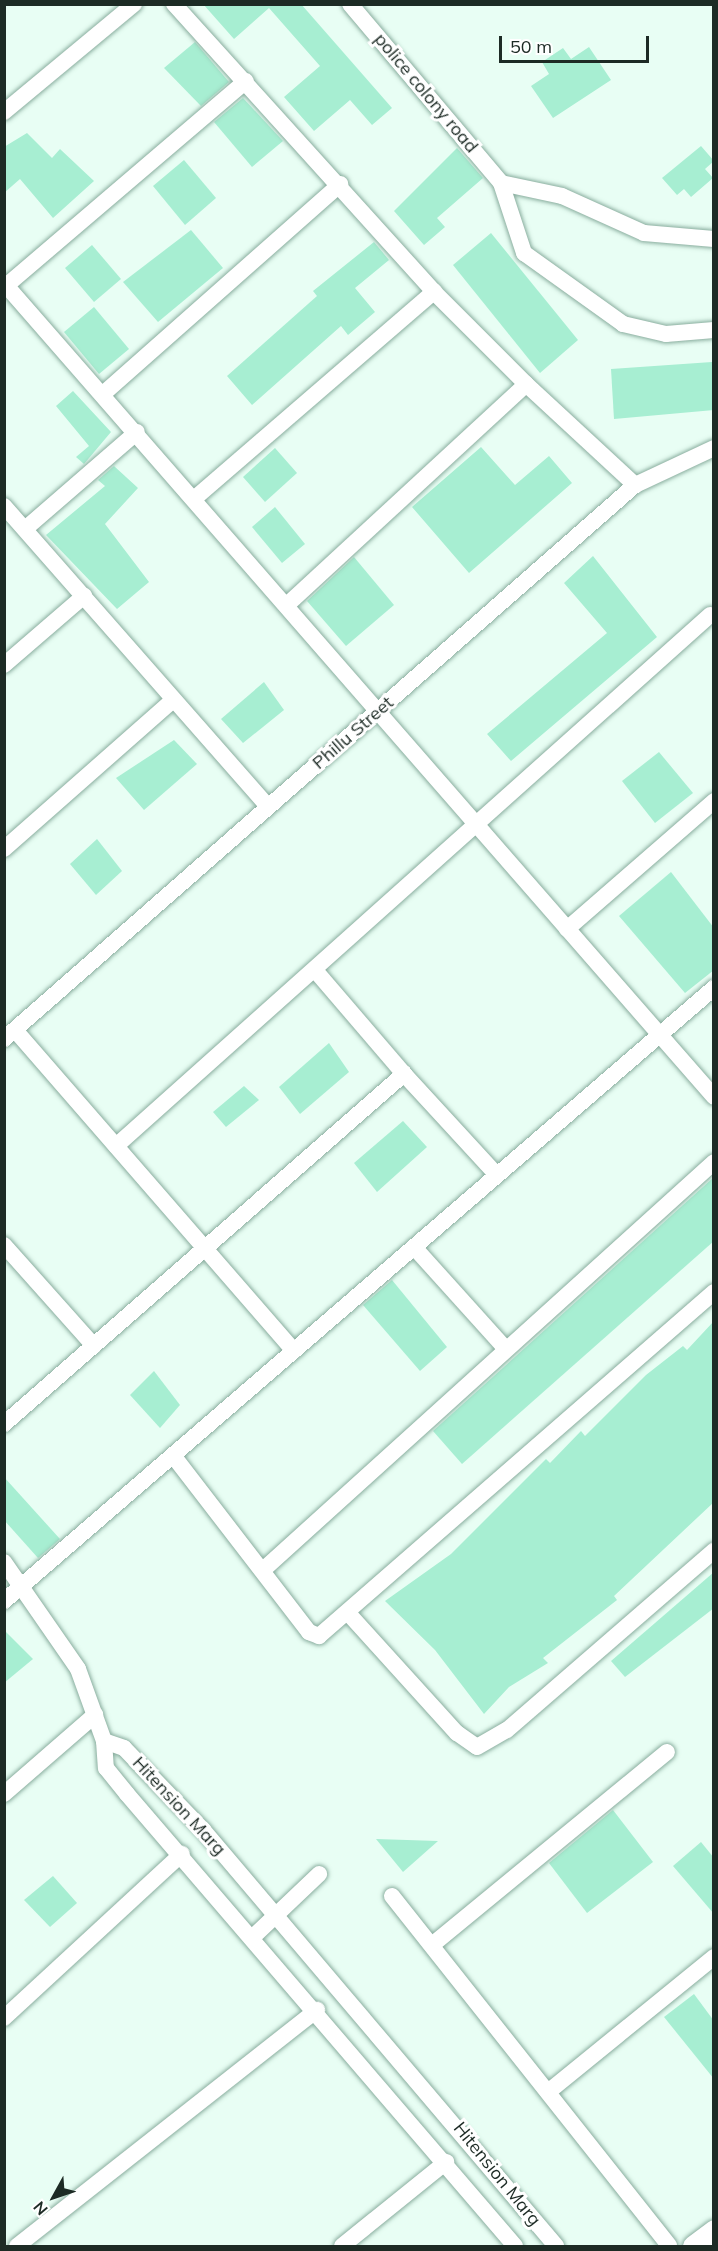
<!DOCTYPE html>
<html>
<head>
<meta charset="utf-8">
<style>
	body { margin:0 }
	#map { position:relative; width:718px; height:2251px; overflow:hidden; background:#e8fef4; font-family:Mulish,sans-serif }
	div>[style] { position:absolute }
	.building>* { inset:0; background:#a7eed2 }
	.roads { filter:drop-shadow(0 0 2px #89ad9e) drop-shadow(0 0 2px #89ad9e) }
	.minor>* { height:16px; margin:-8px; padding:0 8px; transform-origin:8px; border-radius:8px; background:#fff }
	.tertiary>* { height:21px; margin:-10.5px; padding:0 10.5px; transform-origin:10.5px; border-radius:10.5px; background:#fff }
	span { translate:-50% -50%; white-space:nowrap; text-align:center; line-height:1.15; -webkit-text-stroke:6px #fff; paint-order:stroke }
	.street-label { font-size:18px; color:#1d2b25 }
	.frame { position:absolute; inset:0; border:6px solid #1d2b25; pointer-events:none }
	.north { position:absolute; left:24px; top:2167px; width:60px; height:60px; -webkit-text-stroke:4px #fff; paint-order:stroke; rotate:230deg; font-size:16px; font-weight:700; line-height:24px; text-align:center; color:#1d2b25 }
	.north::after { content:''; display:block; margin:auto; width:21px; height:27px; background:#1d2b25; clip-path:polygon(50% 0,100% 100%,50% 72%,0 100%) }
	.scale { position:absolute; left:499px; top:36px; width:150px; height:27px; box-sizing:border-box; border:3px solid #1d2b25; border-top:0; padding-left:8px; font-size:18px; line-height:21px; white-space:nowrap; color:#1d2b25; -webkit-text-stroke:4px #fff; paint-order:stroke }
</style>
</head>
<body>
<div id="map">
	<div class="building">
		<div style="clip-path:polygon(203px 4px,301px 4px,392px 108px,372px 125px,350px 100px,314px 131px,284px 97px,320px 66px,269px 8px,234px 39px)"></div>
		<div style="clip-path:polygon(195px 42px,229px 82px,201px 106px,164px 68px)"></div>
		<div style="clip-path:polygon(589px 47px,611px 80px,553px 118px,531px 86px,549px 74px,542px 62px,563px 48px,571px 59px)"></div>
		<div style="clip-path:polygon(243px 98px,283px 141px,252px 167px,214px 122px)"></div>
		<div style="clip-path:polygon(27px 133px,52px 158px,60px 149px,94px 181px,53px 218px,20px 179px,4px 193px,4px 147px)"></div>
		<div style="clip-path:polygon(701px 146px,714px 161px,705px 169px,713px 178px,691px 197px,684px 189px,677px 195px,662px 178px)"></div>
		<div style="clip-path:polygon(457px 148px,483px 178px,437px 218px,445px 227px,424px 245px,394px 211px)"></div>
		<div style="clip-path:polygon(184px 160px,216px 198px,185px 225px,153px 186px)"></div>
		<div style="clip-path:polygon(191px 230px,223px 268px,158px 322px,123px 282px)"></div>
		<div style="clip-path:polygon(491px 233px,578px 340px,540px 373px,453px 265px)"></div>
		<div style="clip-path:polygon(374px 242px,389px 260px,355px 288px,375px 312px,348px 335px,341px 326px,252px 405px,227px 376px,317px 296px,313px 291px)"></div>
		<div style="clip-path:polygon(92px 245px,121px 279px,94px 302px,65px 268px)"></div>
		<div style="clip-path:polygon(94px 307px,129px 349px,99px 374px,64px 332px)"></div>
		<div style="clip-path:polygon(712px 362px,714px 410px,614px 419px,611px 369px)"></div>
		<div style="clip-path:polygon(73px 391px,111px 432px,84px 464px,76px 457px,89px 446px,56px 406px)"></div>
		<div style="clip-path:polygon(481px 447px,515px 485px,549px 456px,572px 483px,469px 573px,412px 507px)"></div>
		<div style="clip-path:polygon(275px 448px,297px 473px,265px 502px,243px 477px)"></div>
		<div style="clip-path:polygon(114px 466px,138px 488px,105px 524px,149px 582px,117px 609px,46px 535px,105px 486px,98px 480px)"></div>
		<div style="clip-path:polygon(275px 507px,305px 544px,282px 563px,252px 527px)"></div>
		<div style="clip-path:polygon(593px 556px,657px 637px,511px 761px,487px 734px,607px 633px,564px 583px)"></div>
		<div style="clip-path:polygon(354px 557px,394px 605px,346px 646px,307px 601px)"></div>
		<div style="clip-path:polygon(264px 682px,284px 710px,243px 743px,221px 719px)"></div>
		<div style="clip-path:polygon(174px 740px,197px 764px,144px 810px,116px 778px)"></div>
		<div style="clip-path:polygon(659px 752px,693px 793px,655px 823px,622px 781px)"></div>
		<div style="clip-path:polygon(97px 839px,122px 871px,96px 895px,70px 864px)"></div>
		<div style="clip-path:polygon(671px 872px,714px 928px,714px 970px,685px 993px,619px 916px)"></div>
		<div style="clip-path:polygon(329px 1043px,349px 1072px,300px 1114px,279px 1087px)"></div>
		<div style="clip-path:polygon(244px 1086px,259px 1100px,226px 1127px,213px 1112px)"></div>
		<div style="clip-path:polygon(403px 1121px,427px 1147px,377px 1192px,354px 1163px)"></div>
		<div style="clip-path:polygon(714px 1177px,714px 1241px,462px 1464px,433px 1431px)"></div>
		<div style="clip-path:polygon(392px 1280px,447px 1347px,420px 1371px,363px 1305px)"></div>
		<div style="clip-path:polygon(714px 1321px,714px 1502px,614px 1596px,617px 1600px,543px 1658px,548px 1663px,509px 1687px,484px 1714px,435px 1650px,385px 1601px,451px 1554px,546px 1459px,550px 1463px,581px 1431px,585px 1436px,646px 1375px,683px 1346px,687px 1350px)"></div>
		<div style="clip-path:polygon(154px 1371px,180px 1405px,160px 1428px,130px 1395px)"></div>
		<div style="clip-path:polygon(4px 1477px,60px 1539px,38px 1558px,4px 1520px)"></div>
		<div style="clip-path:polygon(714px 1572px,714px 1608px,625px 1677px,611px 1661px)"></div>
		<div style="clip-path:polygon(4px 1630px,33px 1659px,4px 1683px)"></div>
		<div style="clip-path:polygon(613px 1810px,653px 1862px,587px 1913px,549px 1863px)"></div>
		<div style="clip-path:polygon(376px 1839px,438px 1841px,403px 1872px)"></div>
		<div style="clip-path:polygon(701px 1842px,714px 1858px,714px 1914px,673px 1866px)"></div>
		<div style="clip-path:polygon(53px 1876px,77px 1903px,50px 1927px,24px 1900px)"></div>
		<div style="clip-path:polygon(694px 1994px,714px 2021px,714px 2079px,664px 2017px)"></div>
	</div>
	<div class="roads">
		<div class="minor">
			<div style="left:174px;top:4px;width:388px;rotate:47.9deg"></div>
			<div style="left:434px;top:292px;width:130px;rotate:45deg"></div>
			<div style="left:350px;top:4px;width:234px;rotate:49.8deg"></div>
			<div style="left:501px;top:183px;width:74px;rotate:71.8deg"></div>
			<div style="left:524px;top:253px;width:122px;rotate:35.6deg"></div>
			<div style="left:623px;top:324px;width:44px;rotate:13.1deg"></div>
			<div style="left:666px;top:334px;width:48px;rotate:-4.8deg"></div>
			<div style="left:4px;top:112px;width:169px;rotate:-39.7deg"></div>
			<div style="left:501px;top:183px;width:62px;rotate:12deg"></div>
			<div style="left:562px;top:196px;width:90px;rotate:24.3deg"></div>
			<div style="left:644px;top:233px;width:70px;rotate:4.9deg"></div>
			<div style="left:4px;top:283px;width:1080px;rotate:48.9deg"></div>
			<div style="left:7px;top:285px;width:314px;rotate:-40.5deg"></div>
			<div style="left:103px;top:394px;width:317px;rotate:-41.5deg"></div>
			<div style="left:195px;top:498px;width:316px;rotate:-40.8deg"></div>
			<div style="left:4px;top:506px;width:400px;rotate:48.7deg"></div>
			<div style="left:25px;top:529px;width:148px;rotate:-40.9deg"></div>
			<div style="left:288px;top:604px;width:324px;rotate:-42.7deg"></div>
			<div style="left:526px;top:384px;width:149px;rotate:42.8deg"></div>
			<div style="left:4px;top:665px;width:106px;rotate:-40.8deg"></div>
			<div style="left:4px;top:849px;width:225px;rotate:-41.4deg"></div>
			<div style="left:567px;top:929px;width:195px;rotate:-41deg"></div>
			<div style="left:15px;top:1030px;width:425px;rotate:49deg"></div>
			<div style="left:4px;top:1039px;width:840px;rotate:-41.28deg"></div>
			<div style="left:635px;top:485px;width:87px;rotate:-25.1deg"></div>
			<div style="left:404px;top:1074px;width:137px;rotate:47.4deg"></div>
			<div style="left:116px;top:1146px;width:797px;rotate:-41.79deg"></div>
			<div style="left:4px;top:1245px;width:135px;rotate:48.3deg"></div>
			<div style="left:414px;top:1247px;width:136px;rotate:48deg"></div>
			<div style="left:4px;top:1424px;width:532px;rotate:-41.19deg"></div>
			<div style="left:404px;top:1074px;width:137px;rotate:-130.6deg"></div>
			<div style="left:175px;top:1458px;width:220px;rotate:52.4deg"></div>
			<div style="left:309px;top:1632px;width:11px;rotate:22deg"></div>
			<div style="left:319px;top:1636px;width:524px;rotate:-41.05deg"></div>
			<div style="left:4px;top:1562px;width:130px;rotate:55.3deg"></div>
			<div style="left:78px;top:1669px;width:77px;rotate:70.1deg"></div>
			<div style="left:263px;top:1570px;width:608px;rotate:-42.13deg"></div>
			<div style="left:4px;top:1601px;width:938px;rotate:-40.81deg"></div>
			<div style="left:348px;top:1613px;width:162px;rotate:47.8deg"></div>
			<div style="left:457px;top:1733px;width:24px;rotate:35deg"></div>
			<div style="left:477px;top:1747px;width:34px;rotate:-30deg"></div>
			<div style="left:507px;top:1730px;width:274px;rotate:-40.9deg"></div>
			<div style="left:104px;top:1741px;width:21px;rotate:19deg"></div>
			<div style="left:124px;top:1748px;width:114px;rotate:46.1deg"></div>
			<div style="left:203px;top:1830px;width:546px;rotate:49.68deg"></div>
			<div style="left:104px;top:1741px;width:27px;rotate:86deg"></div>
			<div style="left:106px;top:1768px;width:33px;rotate:51deg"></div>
			<div style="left:127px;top:1794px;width:596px;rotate:49.36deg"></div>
			<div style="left:4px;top:1794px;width:121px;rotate:-41deg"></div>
			<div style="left:392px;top:1896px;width:446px;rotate:51.6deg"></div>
			<div style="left:254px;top:1936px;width:90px;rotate:-43.6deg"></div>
			<div style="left:432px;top:1945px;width:304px;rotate:-39.4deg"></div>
			<div style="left:4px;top:2018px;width:242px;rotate:-42.7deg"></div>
			<div style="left:548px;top:2092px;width:214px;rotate:-39.1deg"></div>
			<div style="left:17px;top:2246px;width:382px;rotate:-38.2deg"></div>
			<div style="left:342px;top:2246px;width:134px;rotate:-38.9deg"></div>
		</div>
		<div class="tertiary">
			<div style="left:693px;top:2246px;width:26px;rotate:-37deg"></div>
		</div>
	</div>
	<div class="street-label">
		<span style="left:426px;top:93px;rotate:50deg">police colony road</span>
		<span style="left:353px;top:733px;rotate:-41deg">Phillu Street</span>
		<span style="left:179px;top:1806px;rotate:47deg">Hitension Marg</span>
		<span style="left:497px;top:2174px;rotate:51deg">Hitension Marg</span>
	</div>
	<div class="frame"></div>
	<div class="north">N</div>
	<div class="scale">50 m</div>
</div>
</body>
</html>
